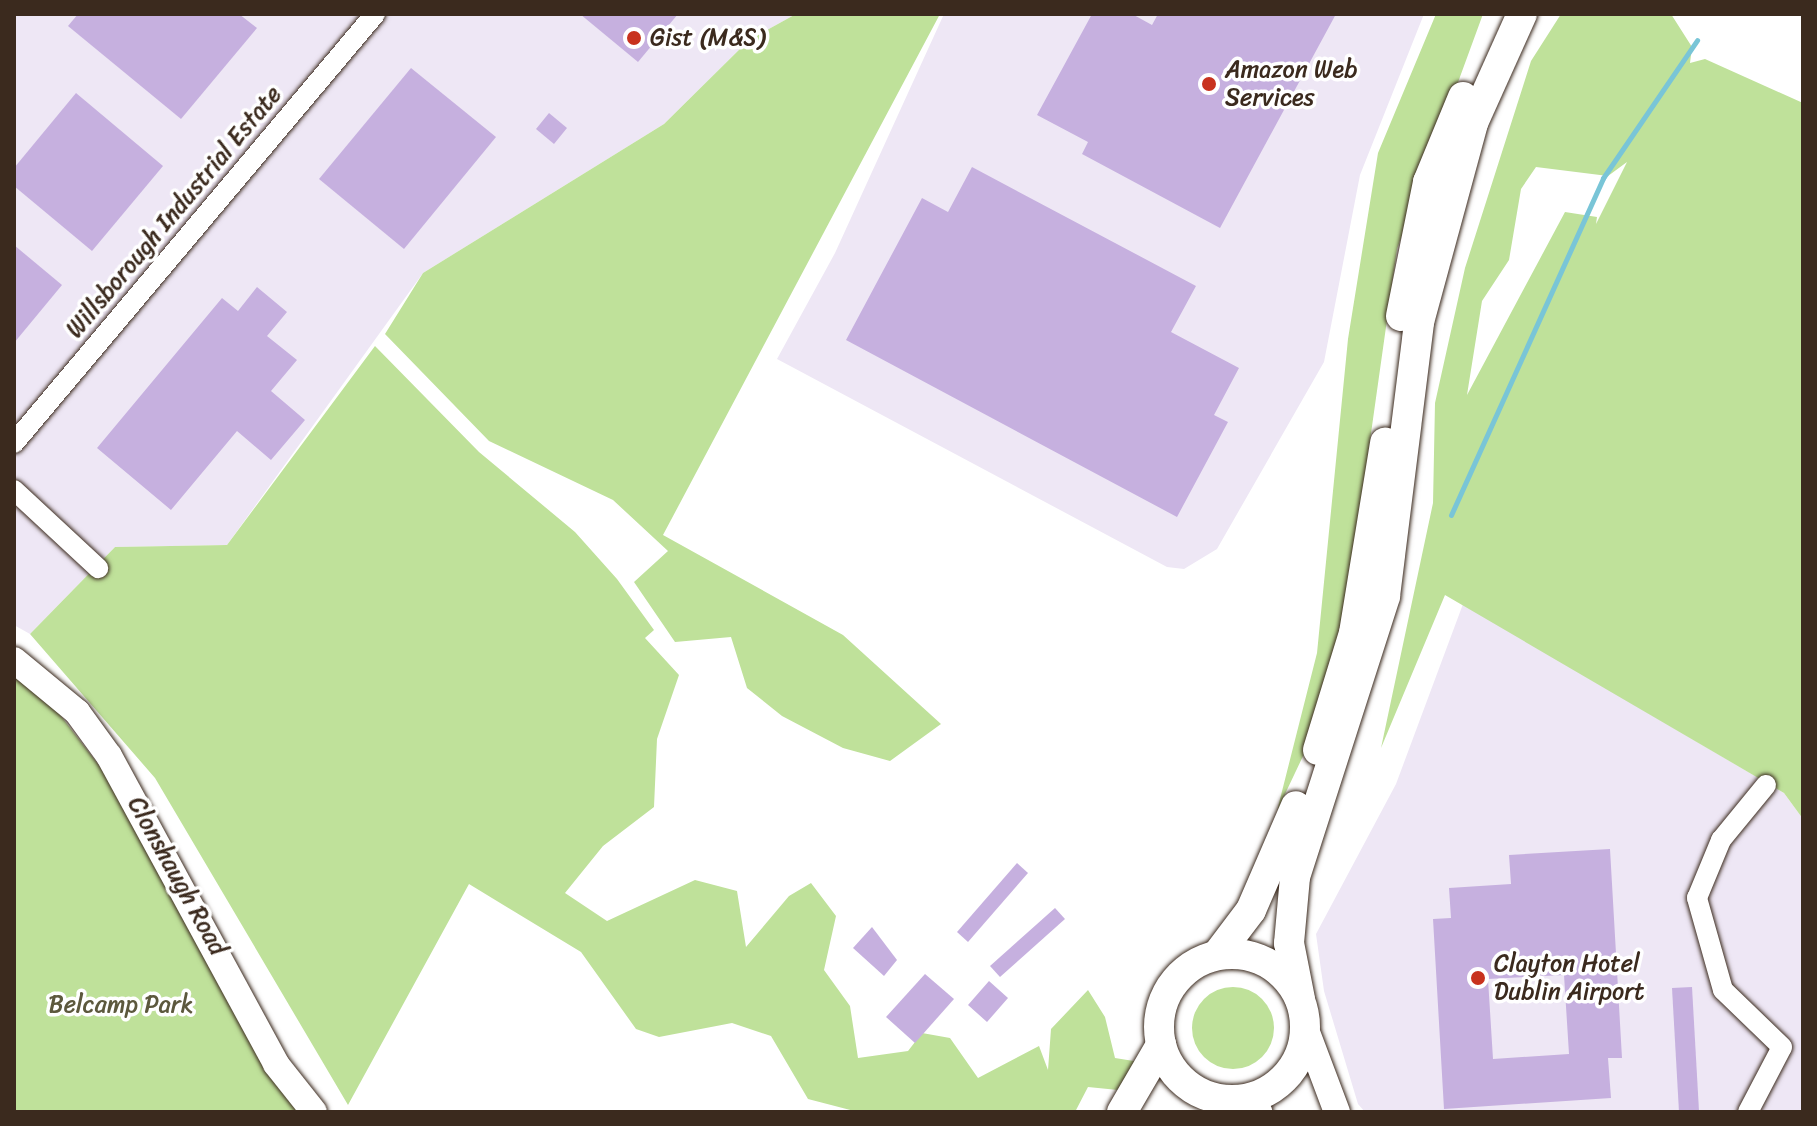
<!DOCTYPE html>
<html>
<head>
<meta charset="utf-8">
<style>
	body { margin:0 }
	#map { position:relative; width:1817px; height:1126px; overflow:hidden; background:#fff; font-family:Sriracha,sans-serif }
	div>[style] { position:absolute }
	.built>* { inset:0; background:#eee7f5 }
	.green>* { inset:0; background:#bfe19a }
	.round { border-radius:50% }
	.stream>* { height:5px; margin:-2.5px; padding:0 2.5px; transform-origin:2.5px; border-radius:2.5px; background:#79c5d7 }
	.building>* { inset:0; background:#c6b0df }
	.roads { filter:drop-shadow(0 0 2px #3b2a1e) drop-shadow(0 0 2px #3b2a1e) }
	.minor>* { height:20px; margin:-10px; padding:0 10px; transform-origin:10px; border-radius:10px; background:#fff }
	.tertiary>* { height:26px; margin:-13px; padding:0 13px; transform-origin:13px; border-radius:13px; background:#fff }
	.secondary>* { height:30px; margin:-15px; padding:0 15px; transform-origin:15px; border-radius:15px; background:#fff }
	.secondary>.ring { margin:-15px; padding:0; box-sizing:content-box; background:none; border:30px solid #fff; border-radius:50% }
	.dots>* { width:22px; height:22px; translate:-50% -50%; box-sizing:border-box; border:4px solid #fff; border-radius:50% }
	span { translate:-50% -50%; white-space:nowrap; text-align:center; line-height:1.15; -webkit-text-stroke:7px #fff; paint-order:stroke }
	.poi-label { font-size:24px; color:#3b2a1e }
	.left { translate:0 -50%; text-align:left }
	.street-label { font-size:24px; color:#3b2a1e }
	.park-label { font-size:24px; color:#5c583d }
	.frame { position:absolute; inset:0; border:16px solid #3b2a1e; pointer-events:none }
</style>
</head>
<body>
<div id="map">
	<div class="built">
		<div style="clip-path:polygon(14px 14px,796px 14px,749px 40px,664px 124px,423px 273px,227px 545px,115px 547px,30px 634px,14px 625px)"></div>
		<div style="clip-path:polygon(944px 14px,1424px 14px,1360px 175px,1324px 362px,1217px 549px,1184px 569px,1167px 567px,777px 359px,835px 253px)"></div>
		<div style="clip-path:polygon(1463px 604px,1784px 793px,1803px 819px,1803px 1112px,1365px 1112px,1358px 1104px,1324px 991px,1316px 934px,1396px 784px)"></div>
	</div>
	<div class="green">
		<div style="clip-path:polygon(796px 14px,940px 14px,663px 535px,843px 635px,941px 724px,890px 761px,843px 748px,782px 716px,747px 688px,731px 637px,675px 642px,634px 582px,668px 551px,613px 500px,489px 441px,385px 334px,423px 273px,664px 124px,749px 40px)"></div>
		<div style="clip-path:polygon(1436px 14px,1483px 14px,1397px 249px,1353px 561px,1322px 716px,1277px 811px,1317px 653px,1348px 339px,1378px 153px)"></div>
		<div style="clip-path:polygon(evenodd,1561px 14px,1671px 14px,1692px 47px,1690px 63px,1705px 59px,1803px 103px,1803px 819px,1784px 793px,1445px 595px,1381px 748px,1433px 503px,1435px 403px,1465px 268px,1531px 61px,1561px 14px,1627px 162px,1596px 224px,1597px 217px,1565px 212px,1467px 395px,1482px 301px,1509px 260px,1521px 189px,1536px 167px,1608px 176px,1627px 162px)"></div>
		<div style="clip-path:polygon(375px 346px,479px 452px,575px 532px,617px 579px,654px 630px,645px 638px,679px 675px,657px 739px,654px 807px,603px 846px,565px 893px,607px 921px,695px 880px,737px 891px,746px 947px,789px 896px,811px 883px,836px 916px,824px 970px,850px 1006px,858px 1058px,908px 1051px,922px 1033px,950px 1038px,978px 1078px,1039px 1046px,1048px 1070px,1051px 1029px,1088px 990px,1105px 1017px,1115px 1058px,1140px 1062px,1118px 1090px,1088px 1087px,1075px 1112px,858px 1112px,808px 1099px,771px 1036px,732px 1023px,659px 1037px,636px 1029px,581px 952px,469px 884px,348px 1105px,155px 778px,30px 634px,115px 547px,227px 545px)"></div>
		<div style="clip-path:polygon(24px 668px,131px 807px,302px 1112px,14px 1112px,14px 679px)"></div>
		<div class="round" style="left:1192px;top:987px;width:82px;height:82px"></div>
	</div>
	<div class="stream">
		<div style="left:1451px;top:515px;width:370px;rotate:-65.7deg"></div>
		<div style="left:1603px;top:178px;width:167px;rotate:-55.7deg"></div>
	</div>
	<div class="building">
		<div style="clip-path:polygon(78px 14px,239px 14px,257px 28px,181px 119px,68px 26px)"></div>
		<div style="clip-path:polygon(580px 14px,678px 14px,638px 62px)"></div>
		<div style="clip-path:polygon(1092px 14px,1132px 14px,1152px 25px,1158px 14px,1336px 14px,1220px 228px,1082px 154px,1088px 142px,1037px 115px)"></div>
		<div style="clip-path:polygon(411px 68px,496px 137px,404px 249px,319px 179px)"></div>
		<div style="clip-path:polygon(76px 93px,163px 166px,92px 251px,14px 186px,14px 168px)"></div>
		<div style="clip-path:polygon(549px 113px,567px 128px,554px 144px,536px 129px)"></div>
		<div style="clip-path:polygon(972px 167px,1196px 286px,1171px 332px,1239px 368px,1214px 415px,1228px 422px,1177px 517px,846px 340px,922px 198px,948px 212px)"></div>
		<div style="clip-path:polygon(14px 245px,62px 285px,14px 343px)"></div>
		<div style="clip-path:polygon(257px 287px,287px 312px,267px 336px,297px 360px,271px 391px,305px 420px,271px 460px,237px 431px,171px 510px,97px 448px,222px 298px,238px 311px)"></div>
		<div style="clip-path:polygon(evenodd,1610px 849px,1622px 1058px,1608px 1058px,1611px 1098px,1444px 1109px,1433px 919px,1451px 918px,1449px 888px,1511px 884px,1509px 855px,1610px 849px,1564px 975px,1569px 1054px,1493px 1059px,1488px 979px,1564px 975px)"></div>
		<div style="clip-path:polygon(1017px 863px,1028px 873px,968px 942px,957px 932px)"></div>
		<div style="clip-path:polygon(1055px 908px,1065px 919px,1000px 977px,990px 966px)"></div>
		<div style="clip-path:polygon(872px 927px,897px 960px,884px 976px,853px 948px)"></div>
		<div style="clip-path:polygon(925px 974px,954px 999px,915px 1043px,886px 1017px)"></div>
		<div style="clip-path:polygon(989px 981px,1008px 998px,987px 1022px,968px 1005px)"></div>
		<div style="clip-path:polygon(1692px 987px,1699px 1111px,1679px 1112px,1672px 988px)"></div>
	</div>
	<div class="roads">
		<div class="minor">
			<div style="left:14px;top:443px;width:561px;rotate:-49.92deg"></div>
			<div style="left:14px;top:490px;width:115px;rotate:42.9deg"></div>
			<div style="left:1748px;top:1112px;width:73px;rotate:-62.4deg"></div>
			<div style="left:1782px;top:1047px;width:82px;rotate:-136deg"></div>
			<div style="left:1723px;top:990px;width:96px;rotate:-105.8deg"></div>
			<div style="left:1697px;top:898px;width:63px;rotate:-67.5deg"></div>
			<div style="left:1721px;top:840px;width:71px;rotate:-50.7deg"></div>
		</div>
		<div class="tertiary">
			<div style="left:14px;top:660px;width:82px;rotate:39.5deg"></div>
			<div style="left:77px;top:712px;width:54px;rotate:54deg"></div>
			<div style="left:109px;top:756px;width:350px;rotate:61.5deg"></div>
			<div style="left:276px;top:1064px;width:61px;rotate:51.6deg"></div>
			<div style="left:1305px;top:1027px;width:91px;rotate:69.4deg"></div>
			<div style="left:1232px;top:1100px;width:30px;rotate:24deg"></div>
		</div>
		<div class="secondary">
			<div style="left:1401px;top:316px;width:137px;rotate:-78.6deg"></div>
			<div style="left:1428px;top:182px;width:92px;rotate:-67.6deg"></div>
			<div style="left:1318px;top:750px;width:122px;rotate:-72.9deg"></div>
			<div style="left:1354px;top:633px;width:193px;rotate:-80.7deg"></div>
			<div class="ring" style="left:1159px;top:954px;width:116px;height:116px"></div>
			<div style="left:1217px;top:955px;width:56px;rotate:-52.9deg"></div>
			<div style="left:1251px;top:910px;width:113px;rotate:-66.6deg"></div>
			<div style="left:1300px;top:999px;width:57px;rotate:-101.1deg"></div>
			<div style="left:1289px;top:943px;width:66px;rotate:-84.8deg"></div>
			<div style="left:1295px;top:877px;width:295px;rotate:-72.2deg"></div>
			<div style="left:1385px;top:596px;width:276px;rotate:-82.9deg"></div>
			<div style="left:1419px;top:322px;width:206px;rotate:-74.8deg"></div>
			<div style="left:1473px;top:123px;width:120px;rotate:-65.8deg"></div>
			<div style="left:1122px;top:1112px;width:78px;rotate:-59.8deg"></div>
		</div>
	</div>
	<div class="dots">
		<div style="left:634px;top:38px;background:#c8321e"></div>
		<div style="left:1209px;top:84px;background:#c8321e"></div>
		<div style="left:1478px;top:978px;background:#c8321e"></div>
	</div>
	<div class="poi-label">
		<span class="left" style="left:650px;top:38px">Gist (M&amp;S)</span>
		<span class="left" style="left:1225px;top:84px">Amazon Web<br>Services</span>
		<span class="left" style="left:1494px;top:978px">Clayton Hotel<br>Dublin Airport</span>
	</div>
	<div class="street-label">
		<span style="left:174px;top:212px;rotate:-50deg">Willsborough Industrial Estate</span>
		<span style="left:177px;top:876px;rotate:61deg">Clonshaugh Road</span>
	</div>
	<div class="park-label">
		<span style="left:121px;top:1005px">Belcamp Park</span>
	</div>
	<div class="frame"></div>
</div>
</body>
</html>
